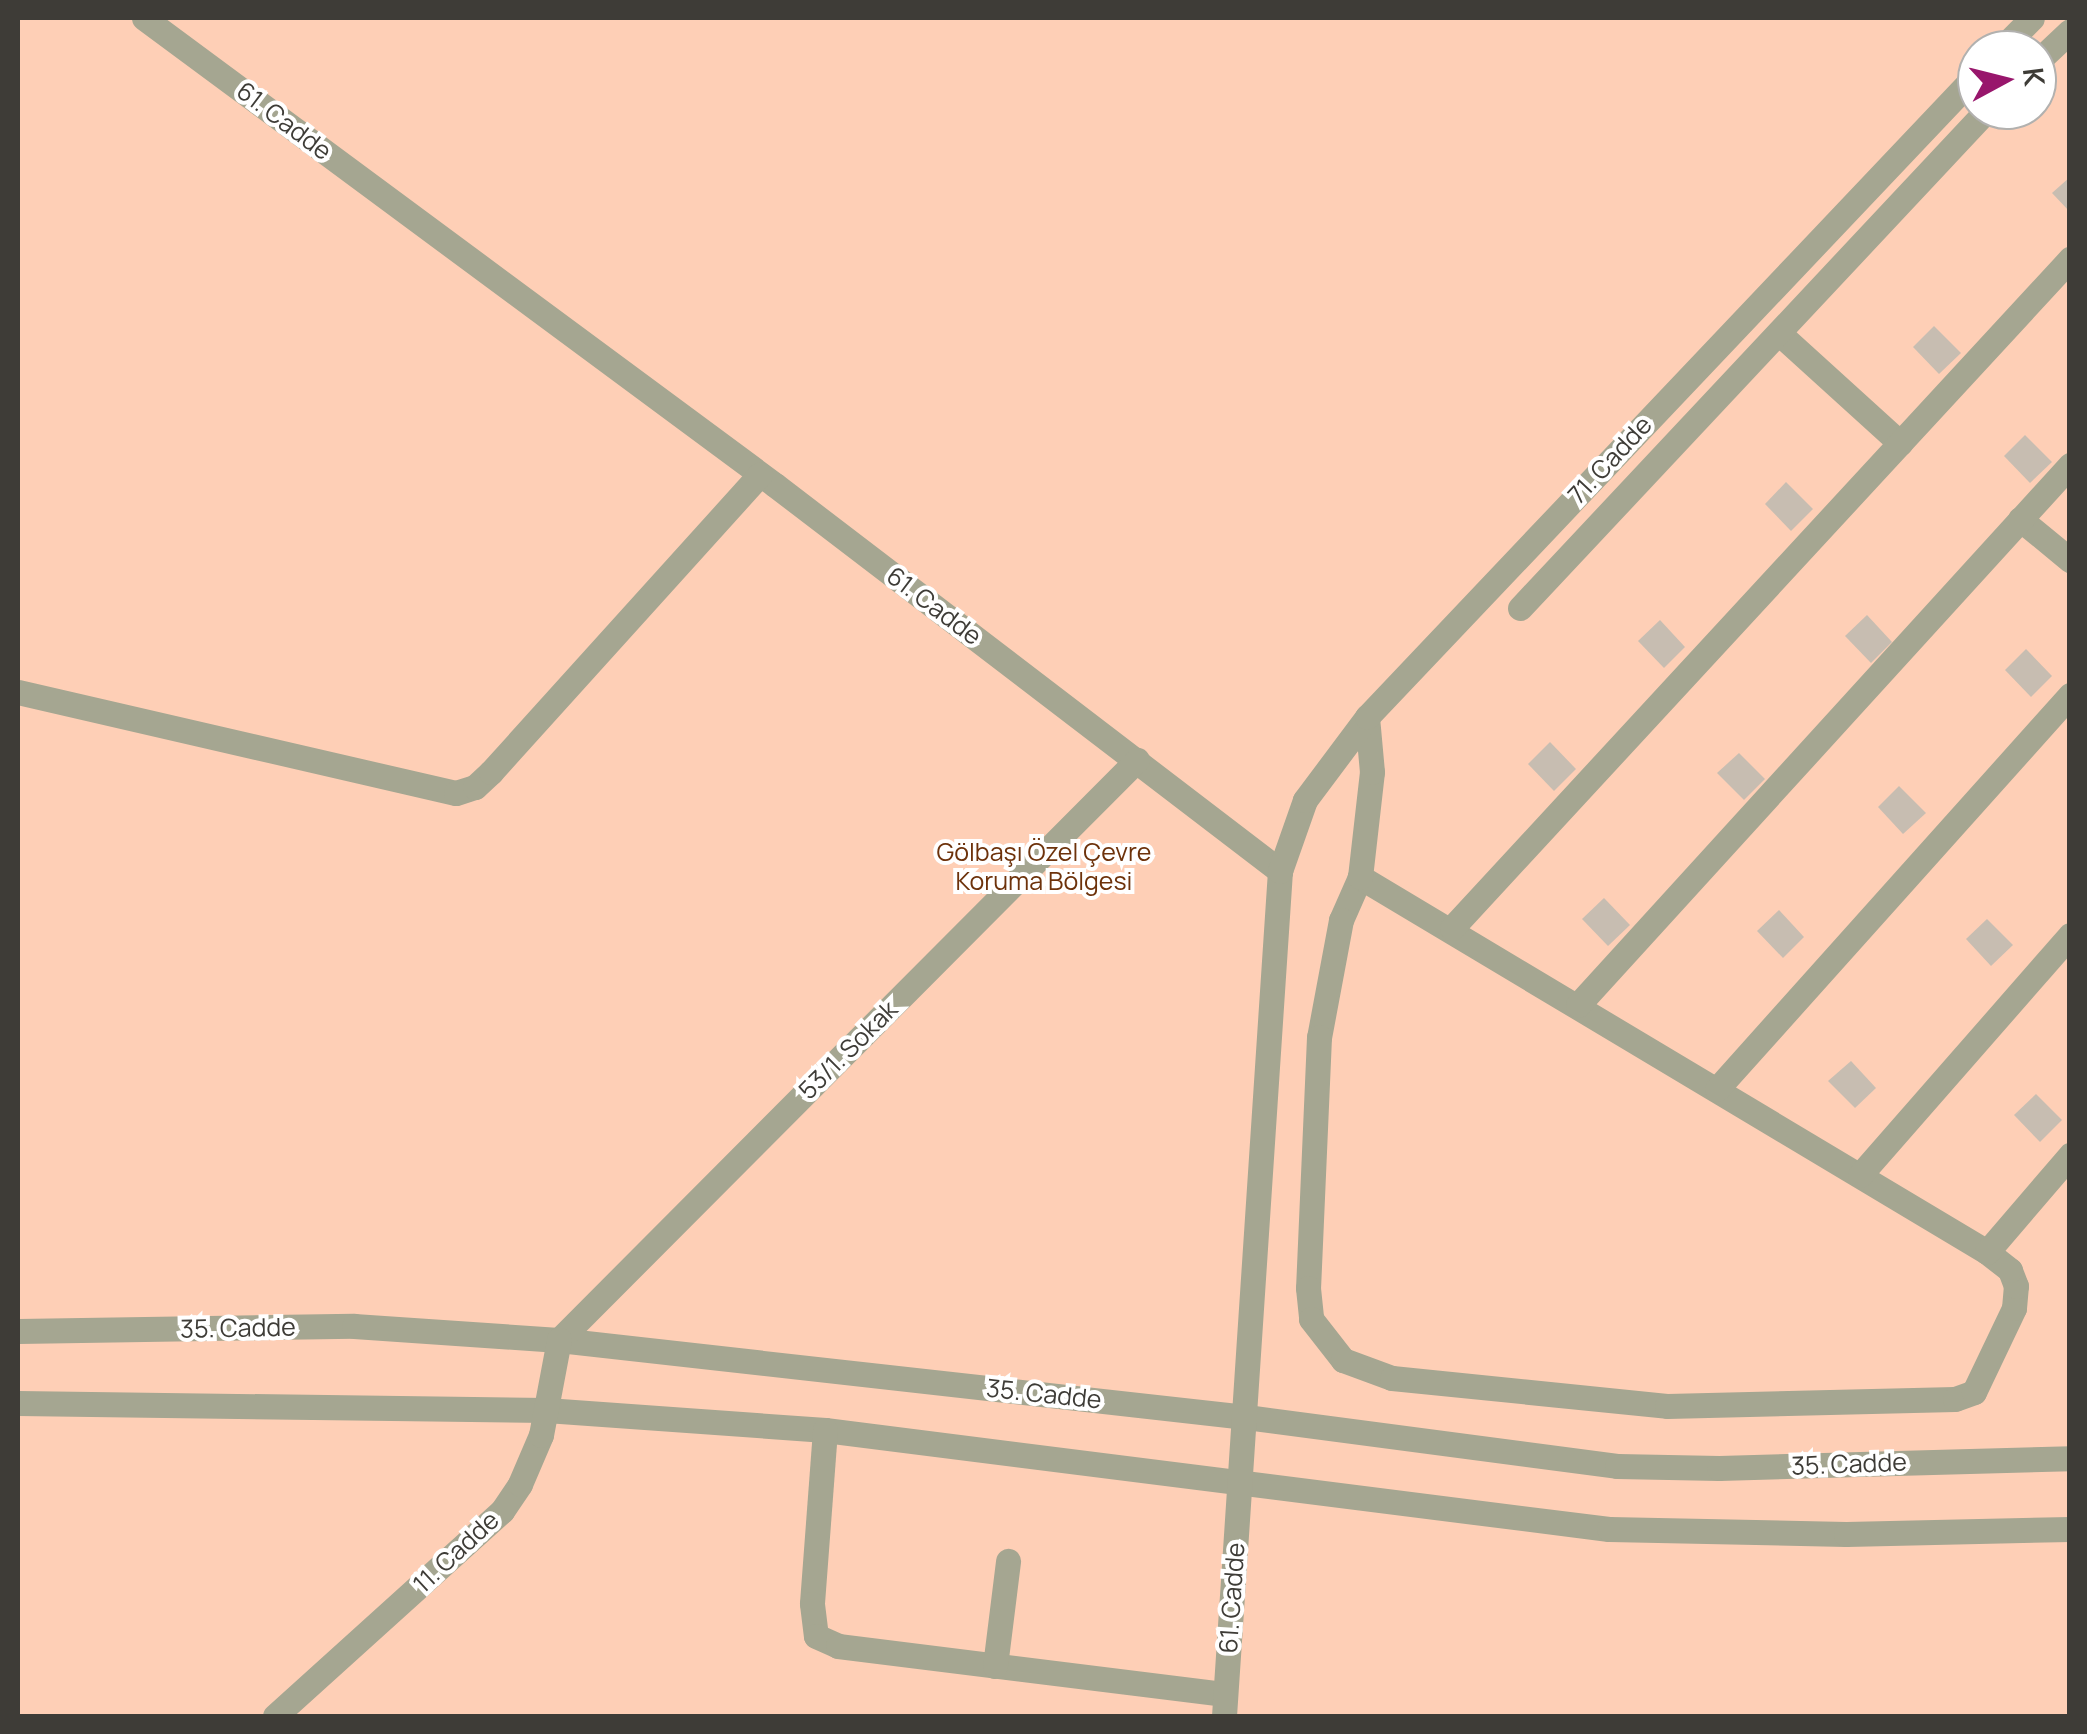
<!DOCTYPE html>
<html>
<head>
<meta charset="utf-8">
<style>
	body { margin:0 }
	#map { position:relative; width:2087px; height:1734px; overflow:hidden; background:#f1ebdd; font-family:Manrope,sans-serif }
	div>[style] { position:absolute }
	.green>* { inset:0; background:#fecfb6 }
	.building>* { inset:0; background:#c7bdb1 }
	.minor>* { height:25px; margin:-12.5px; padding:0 12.5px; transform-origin:12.5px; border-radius:12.5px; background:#a5a691 }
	span { translate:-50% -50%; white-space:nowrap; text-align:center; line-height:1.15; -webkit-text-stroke:8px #fff; paint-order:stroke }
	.street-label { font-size:25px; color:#3e3c37 }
	.park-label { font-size:25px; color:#6d320b }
	.frame { position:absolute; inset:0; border:20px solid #3e3c37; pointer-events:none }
	.north { position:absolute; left:1957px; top:30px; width:100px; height:100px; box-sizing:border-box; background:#fff; border:2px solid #b2b1af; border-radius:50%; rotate:83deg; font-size:28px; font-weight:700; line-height:40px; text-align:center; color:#3e3c37 }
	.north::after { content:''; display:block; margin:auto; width:35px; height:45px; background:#98166c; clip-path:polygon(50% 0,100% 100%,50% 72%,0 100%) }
</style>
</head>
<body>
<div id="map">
	<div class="green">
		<div style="clip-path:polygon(evenodd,18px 18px,2069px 18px,2069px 1716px,18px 1716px,18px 18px,1977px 50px,2037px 50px,2037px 110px,1977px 110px,1977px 50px)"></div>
	</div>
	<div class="building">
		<div style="clip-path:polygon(2070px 177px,2070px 212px,2052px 193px)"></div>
		<div style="clip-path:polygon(1934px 326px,1961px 353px,1939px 374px,1913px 347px)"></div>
		<div style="clip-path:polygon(2025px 435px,2052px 462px,2030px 483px,2004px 456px)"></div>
		<div style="clip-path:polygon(1786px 482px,1813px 509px,1791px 531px,1765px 504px)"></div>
		<div style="clip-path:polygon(1867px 615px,1892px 642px,1871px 663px,1845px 636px)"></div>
		<div style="clip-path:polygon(1660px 620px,1685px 647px,1664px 668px,1638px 641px)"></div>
		<div style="clip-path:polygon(2026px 649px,2052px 676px,2031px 697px,2005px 670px)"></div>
		<div style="clip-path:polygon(1550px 742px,1576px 769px,1554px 791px,1528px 764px)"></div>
		<div style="clip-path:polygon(1739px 753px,1765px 779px,1744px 800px,1717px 773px)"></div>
		<div style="clip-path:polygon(1899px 786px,1926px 813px,1903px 834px,1878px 807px)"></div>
		<div style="clip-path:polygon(1604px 898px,1630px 925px,1608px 946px,1582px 919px)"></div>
		<div style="clip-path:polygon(1779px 910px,1804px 937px,1783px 958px,1757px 931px)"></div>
		<div style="clip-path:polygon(1987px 919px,2013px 945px,1991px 966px,1966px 939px)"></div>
		<div style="clip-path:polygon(1851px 1061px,1876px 1088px,1855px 1108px,1828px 1081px)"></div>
		<div style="clip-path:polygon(2036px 1094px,2062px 1120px,2040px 1142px,2014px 1115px)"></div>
	</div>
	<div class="minor">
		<div style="left:144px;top:18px;width:785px;rotate:36.5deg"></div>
		<div style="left:775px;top:485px;width:636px;rotate:37.39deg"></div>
		<div style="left:2000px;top:50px;width:45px;rotate:-45deg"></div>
		<div style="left:2037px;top:62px;width:45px;rotate:-43.2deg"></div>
		<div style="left:1781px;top:335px;width:161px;rotate:42.2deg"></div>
		<div style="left:2020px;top:519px;width:65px;rotate:39.4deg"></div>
		<div style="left:1520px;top:608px;width:683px;rotate:-46.84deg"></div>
		<div style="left:18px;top:692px;width:449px;rotate:13deg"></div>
		<div style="left:456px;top:793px;width:20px;rotate:-18deg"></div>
		<div style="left:475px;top:787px;width:22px;rotate:-43deg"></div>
		<div style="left:491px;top:772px;width:401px;rotate:-47.9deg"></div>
		<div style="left:1360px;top:877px;width:47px;rotate:113.8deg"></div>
		<div style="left:1341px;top:920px;width:119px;rotate:100.6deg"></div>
		<div style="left:1319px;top:1037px;width:251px;rotate:92.5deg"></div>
		<div style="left:1308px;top:1288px;width:31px;rotate:84deg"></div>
		<div style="left:1311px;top:1319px;width:52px;rotate:52deg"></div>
		<div style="left:1343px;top:1360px;width:52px;rotate:20.2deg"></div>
		<div style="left:1392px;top:1378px;width:276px;rotate:5.8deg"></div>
		<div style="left:1667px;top:1406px;width:288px;rotate:-1.4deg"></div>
		<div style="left:1955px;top:1399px;width:20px;rotate:-20deg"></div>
		<div style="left:1974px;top:1392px;width:93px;rotate:-64.5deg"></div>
		<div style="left:2014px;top:1308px;width:22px;rotate:-85deg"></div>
		<div style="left:2016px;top:1286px;width:17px;rotate:-111deg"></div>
		<div style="left:2010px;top:1270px;width:29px;rotate:-142deg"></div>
		<div style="left:1987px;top:1252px;width:731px;rotate:-149.12deg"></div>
		<div style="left:1360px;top:877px;width:106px;rotate:-83.5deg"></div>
		<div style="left:1372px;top:772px;width:55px;rotate:-95.2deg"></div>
		<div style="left:1452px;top:928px;width:911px;rotate:-47.27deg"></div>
		<div style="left:1578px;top:1005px;width:731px;rotate:-47.66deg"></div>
		<div style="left:1717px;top:1089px;width:529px;rotate:-48.14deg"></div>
		<div style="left:1860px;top:1175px;width:319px;rotate:-48.8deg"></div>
		<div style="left:1987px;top:1252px;width:128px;rotate:-49.4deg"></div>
		<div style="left:18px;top:1331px;width:336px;rotate:-0.9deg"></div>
		<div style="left:354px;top:1326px;width:205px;rotate:3.9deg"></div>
		<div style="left:559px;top:1340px;width:691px;rotate:6.4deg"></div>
		<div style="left:1246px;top:1417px;width:374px;rotate:7.5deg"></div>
		<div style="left:1617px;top:1466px;width:102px;rotate:1.1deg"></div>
		<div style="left:1719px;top:1468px;width:351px;rotate:-1.6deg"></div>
		<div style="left:559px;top:1340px;width:819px;rotate:-45.1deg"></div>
		<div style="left:18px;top:1403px;width:528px;rotate:0.76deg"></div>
		<div style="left:546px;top:1410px;width:280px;rotate:4.1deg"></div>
		<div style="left:825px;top:1430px;width:790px;rotate:7.2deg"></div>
		<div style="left:1609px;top:1529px;width:237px;rotate:1.2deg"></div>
		<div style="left:1846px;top:1534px;width:224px;rotate:-1.3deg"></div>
		<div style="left:825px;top:1430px;width:174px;rotate:94.3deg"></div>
		<div style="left:812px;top:1604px;width:32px;rotate:83deg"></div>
		<div style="left:816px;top:1636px;width:24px;rotate:24deg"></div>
		<div style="left:838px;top:1646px;width:390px;rotate:7.1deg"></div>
		<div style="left:995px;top:1666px;width:106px;rotate:-82.9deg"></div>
		<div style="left:275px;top:1716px;width:306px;rotate:-42.1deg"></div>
		<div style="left:502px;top:1511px;width:32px;rotate:-56deg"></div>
		<div style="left:520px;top:1484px;width:53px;rotate:-66.8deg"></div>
		<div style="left:541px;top:1435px;width:97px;rotate:-79.3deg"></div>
		<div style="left:1224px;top:1716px;width:847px;rotate:-86.21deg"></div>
		<div style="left:1280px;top:871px;width:75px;rotate:-70.6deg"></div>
		<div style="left:1305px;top:800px;width:104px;rotate:-53.2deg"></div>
		<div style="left:1367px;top:717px;width:886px;rotate:-46.51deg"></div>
	</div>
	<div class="street-label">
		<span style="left:284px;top:121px;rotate:37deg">61. Cadde</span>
		<span style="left:1610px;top:460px;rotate:-47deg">71. Cadde</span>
		<span style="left:934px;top:606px;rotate:37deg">61. Cadde</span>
		<span style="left:848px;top:1050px;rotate:-45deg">53/1. Sokak</span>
		<span style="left:238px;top:1328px;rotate:-1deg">35. Cadde</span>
		<span style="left:1044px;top:1394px;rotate:6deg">35. Cadde</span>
		<span style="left:1849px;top:1464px;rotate:-2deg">35. Cadde</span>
		<span style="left:456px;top:1552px;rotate:-43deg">11. Cadde</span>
		<span style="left:1232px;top:1598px;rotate:-86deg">61. Cadde</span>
	</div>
	<div class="park-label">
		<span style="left:1044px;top:867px">Gölbaşı Özel Çevre<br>Koruma Bölgesi</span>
	</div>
	<div class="frame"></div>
	<div class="north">K</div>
</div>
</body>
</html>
